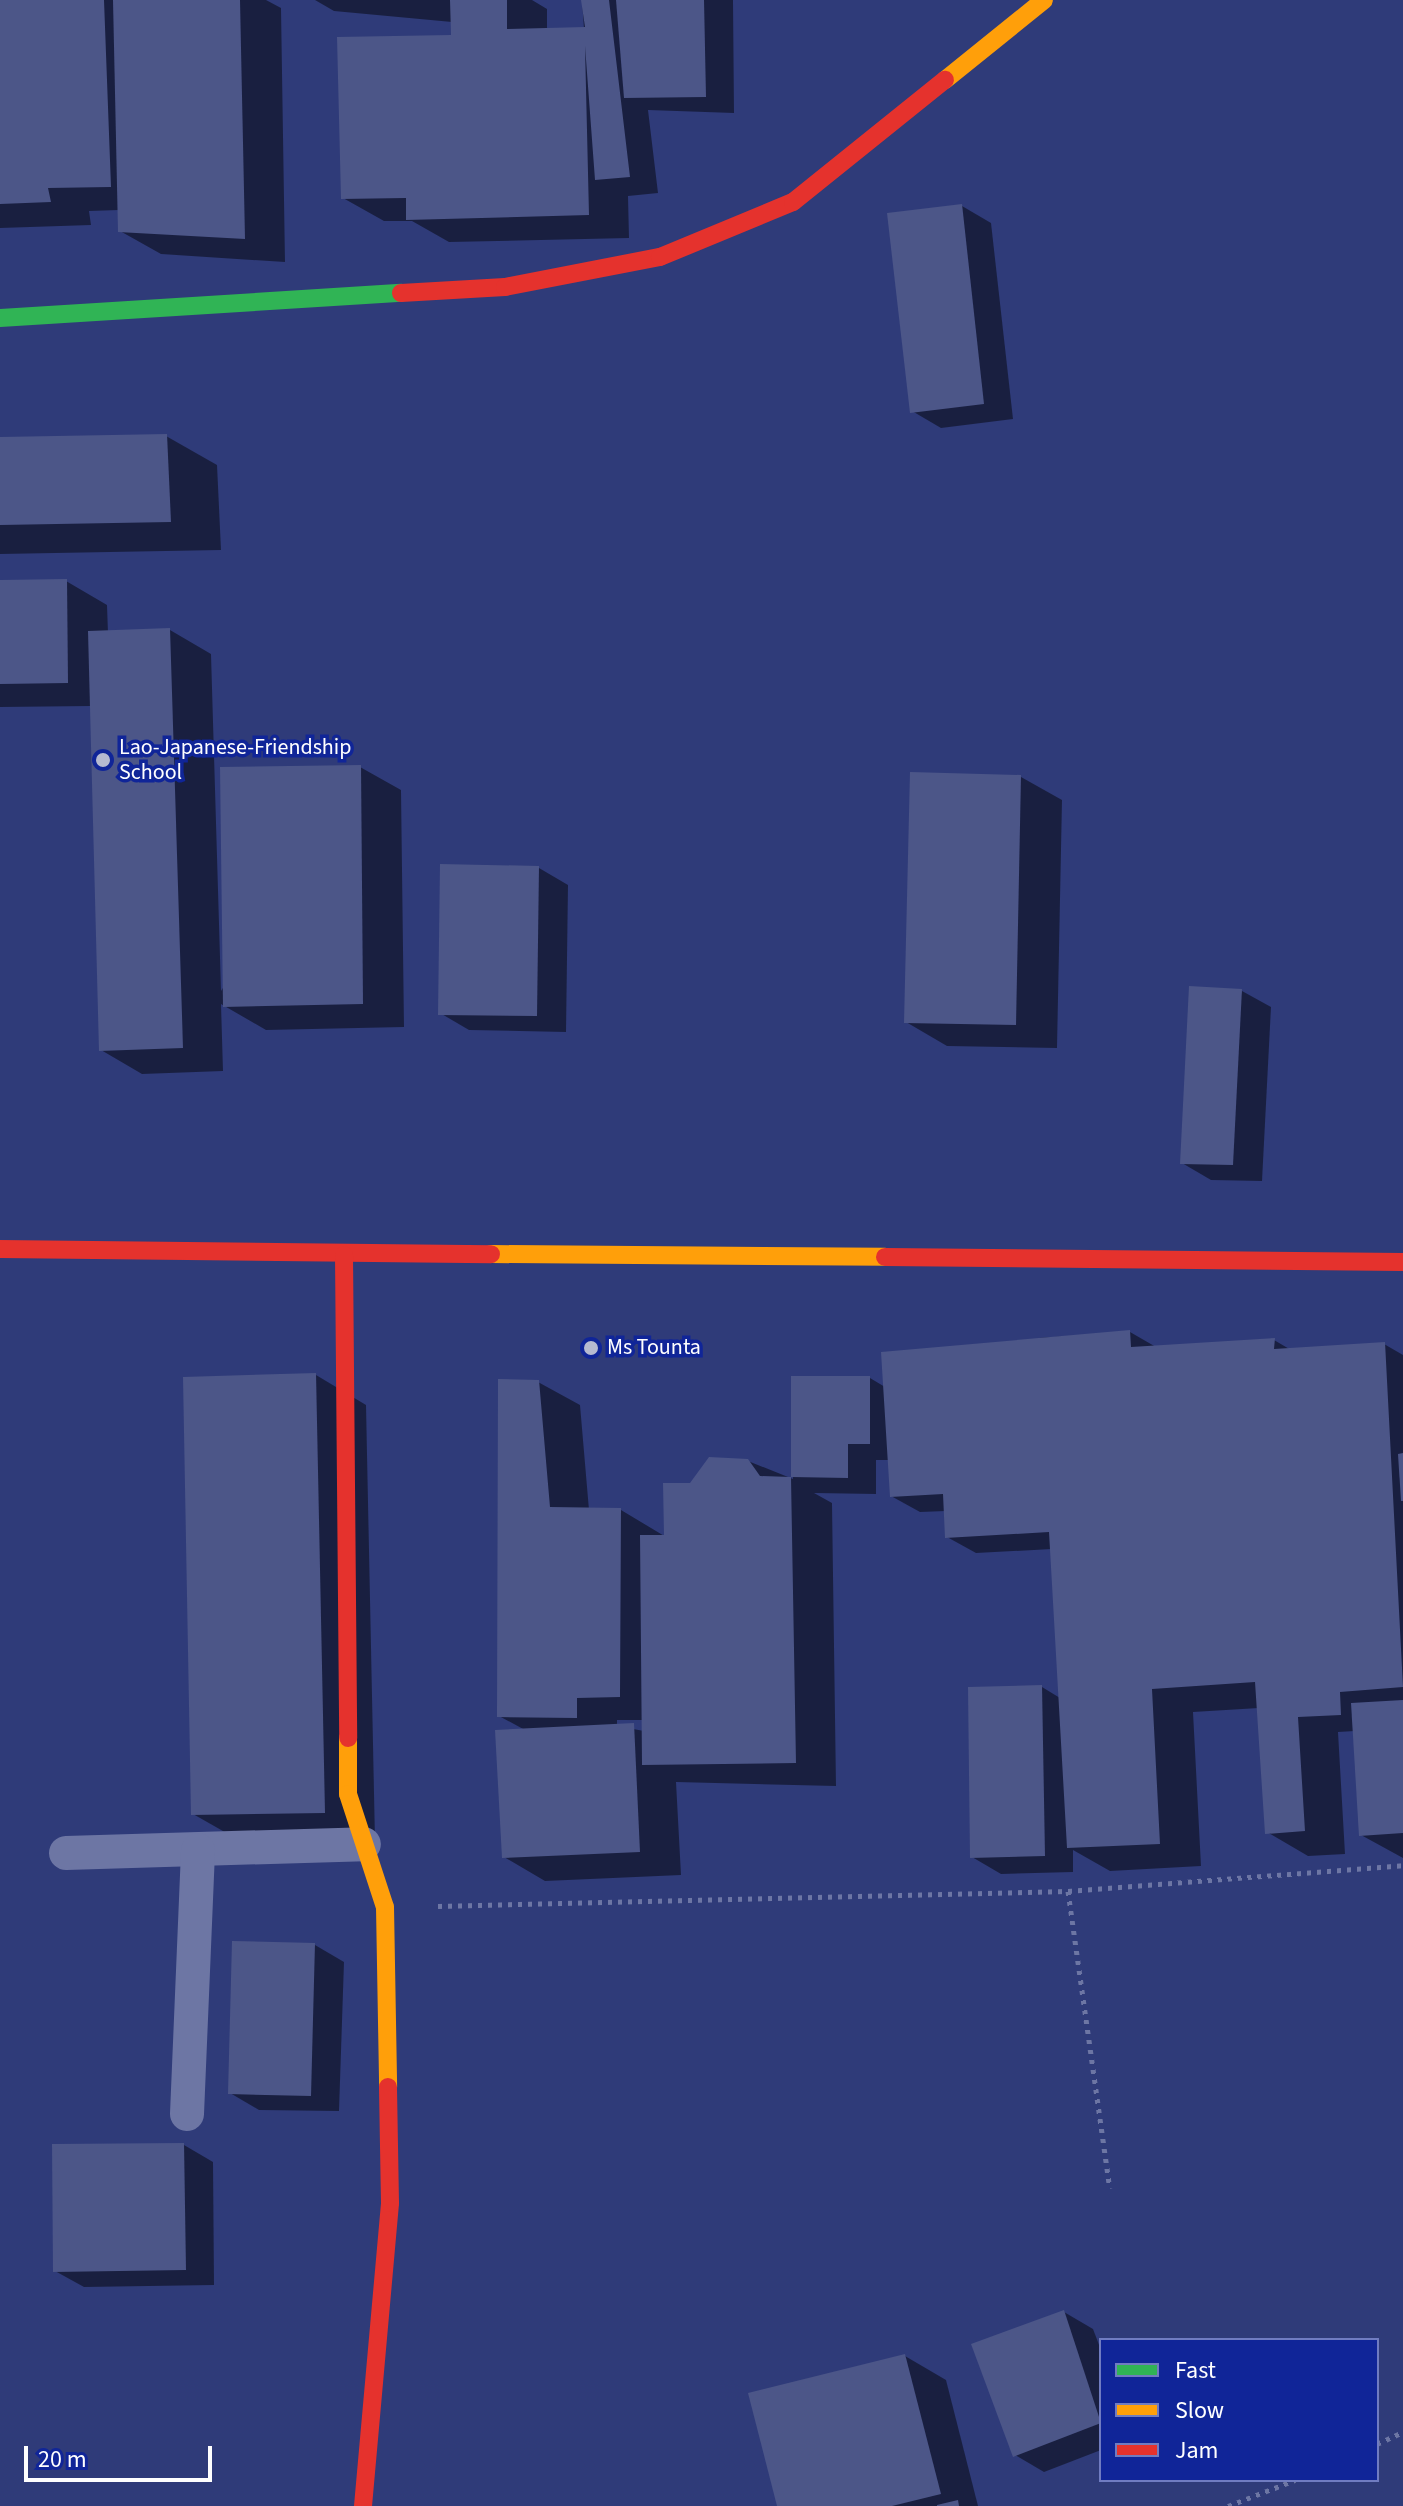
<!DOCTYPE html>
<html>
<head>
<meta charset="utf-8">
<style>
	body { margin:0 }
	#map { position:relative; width:1403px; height:2506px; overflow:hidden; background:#2f3b79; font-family:"Source Sans 3",sans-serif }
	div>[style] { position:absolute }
	.shadow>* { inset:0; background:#0007 }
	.building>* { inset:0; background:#4c5688 }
	.path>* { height:5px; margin-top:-2.5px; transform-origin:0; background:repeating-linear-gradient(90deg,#6d76a4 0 4px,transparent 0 10px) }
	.lane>* { height:34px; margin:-17px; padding:0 17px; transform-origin:17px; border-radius:17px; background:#6d76a4 }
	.fast>* { height:18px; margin:-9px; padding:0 9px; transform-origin:9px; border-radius:9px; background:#30b455 }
	.slow>* { height:18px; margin:-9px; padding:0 9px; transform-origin:9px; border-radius:9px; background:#ff9f0a }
	.jam>* { height:18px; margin:-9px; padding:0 9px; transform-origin:9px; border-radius:9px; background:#e5322d }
	.dots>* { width:22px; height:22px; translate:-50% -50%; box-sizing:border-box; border:4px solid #102598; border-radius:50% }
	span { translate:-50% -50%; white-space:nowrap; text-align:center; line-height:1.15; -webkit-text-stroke:7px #102598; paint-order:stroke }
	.poi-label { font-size:22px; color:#fff }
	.left { translate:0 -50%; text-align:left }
	.legend { position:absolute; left:1099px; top:2338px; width:280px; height:144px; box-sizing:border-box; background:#102598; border:2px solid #707cc1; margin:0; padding:10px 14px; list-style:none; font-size:24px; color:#fff }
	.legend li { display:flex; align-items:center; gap:16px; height:40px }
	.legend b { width:40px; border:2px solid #707cc1 }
	.scale { position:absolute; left:24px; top:2446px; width:188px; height:36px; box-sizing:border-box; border:4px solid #fff; border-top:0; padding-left:10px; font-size:24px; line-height:28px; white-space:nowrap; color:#fff; -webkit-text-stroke:6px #102598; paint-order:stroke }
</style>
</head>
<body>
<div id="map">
	<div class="shadow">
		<div style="clip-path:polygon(0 0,266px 0,281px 8px,285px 262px,161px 254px,120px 231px,119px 210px,89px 211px,91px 225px,0 228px)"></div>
		<div style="clip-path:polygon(315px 0,532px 0,547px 9px,547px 30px,584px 29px,582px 0,733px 0,734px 113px,648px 110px,658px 193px,628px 196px,629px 238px,449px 242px,412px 221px,384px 221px,343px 198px,453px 37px,452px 22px,334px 11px)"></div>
		<div style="clip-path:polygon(962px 206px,991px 223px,1013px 419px,941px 428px,912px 411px)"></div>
		<div style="clip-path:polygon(166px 436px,217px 465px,221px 550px,0 554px,0 439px)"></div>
		<div style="clip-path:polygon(66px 581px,107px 605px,108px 633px,170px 630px,211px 654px,221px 991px,360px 767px,401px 790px,404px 1027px,266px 1030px,221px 1004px,223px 1071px,142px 1074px,101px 1050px,92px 706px,0 707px,0 582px)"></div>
		<div style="clip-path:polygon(1021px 777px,1062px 800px,1057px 1048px,947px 1046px,906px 1022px)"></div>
		<div style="clip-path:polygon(539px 868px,568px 885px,566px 1032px,469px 1030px,440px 1013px)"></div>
		<div style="clip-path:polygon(1242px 991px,1271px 1007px,1262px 1181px,1211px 1180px,1182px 1163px)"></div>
		<div style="clip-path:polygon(evenodd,1130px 1332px,1156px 1347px,1274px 1340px,1291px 1350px,1384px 1344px,1403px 1355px,1403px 1858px,1361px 1835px,1355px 1731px,1338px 1732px,1345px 1854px,1308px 1856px,1267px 1832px,1259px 1708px,1193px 1712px,1201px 1866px,1110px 1871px,1073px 1850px,1073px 1872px,1001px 1874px,972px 1857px,1042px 1687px,1060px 1698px,1052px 1549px,976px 1553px,947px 1537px,946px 1511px,920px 1512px,891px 1496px,889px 1460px,876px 1460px,876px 1494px,814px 1493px,832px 1503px,836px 1786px,676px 1782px,681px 1875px,545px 1881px,504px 1857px,525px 1730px,499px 1716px,538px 1382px,580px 1405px,589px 1510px,621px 1510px,666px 1537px,691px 1485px,748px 1461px,793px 1479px,793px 1378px,870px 1378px,885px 1387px,1040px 1347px,1039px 1338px,1130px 1332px,617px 1720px,644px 1720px,644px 1731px,617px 1726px,617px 1720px)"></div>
		<div style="clip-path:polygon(316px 1375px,366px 1405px,375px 1841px,244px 1843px,193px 1814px)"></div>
		<div style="clip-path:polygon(315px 1945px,344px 1962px,339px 2111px,259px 2110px,230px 2093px)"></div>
		<div style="clip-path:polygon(184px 2145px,213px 2162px,214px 2285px,84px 2287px,55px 2271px)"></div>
		<div style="clip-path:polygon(1064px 2312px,1093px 2329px,1101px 2350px,1101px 2450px,1044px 2472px,1015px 2455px)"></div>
		<div style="clip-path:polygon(905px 2356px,946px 2380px,978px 2506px,779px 2506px)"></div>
	</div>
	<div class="building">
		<div style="clip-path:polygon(0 0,104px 0,111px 187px,48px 188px,51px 202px,0 204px)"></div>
		<div style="clip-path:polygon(113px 0,240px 0,245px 239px,118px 232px)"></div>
		<div style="clip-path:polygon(450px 0,507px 0,507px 29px,585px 27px,581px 0,609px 0,630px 177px,595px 180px,585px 46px,589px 215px,406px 220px,406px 198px,341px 199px,337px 37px,451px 35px)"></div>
		<div style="clip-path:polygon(616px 0,704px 0,706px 97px,624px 98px)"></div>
		<div style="clip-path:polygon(962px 204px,984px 404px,910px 413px,887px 213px)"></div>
		<div style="clip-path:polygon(167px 434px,171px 522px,0 525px,0 437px)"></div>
		<div style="clip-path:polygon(67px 579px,68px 683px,0 684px,0 580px)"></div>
		<div style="clip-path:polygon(170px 628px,183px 1048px,99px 1051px,88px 631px)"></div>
		<div style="clip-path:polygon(361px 765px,363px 1004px,223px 1007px,220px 767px)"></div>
		<div style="clip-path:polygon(910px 772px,1021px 775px,1016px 1025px,904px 1023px)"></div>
		<div style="clip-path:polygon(440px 864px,539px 866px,537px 1016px,438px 1015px)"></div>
		<div style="clip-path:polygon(1189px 986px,1242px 989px,1233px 1165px,1180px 1164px)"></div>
		<div style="clip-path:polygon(1130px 1330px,1131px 1347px,1275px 1338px,1274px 1349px,1385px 1342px,1403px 1687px,1340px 1692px,1341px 1715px,1298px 1717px,1305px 1831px,1265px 1834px,1255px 1682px,1152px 1689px,1160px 1844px,1067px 1848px,1049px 1532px,945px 1538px,943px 1494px,890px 1497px,881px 1352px)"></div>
		<div style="clip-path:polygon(316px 1373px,325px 1813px,191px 1815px,183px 1377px)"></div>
		<div style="clip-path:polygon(791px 1376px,870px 1376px,870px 1444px,848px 1444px,848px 1478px,791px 1477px)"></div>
		<div style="clip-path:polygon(498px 1379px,539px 1380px,550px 1507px,621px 1508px,620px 1697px,577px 1698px,577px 1718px,497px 1717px)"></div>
		<div style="clip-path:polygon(1403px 1453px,1403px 1501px,1401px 1501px,1398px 1454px)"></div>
		<div style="clip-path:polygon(709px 1457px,748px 1459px,760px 1476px,791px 1477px,796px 1763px,642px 1765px,640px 1535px,664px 1535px,663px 1483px,690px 1483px)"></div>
		<div style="clip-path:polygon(1042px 1685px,1045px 1856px,970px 1858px,968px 1687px)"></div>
		<div style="clip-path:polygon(1403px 1700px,1403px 1833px,1359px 1836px,1351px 1703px)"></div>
		<div style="clip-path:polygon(634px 1723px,640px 1852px,502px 1858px,495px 1730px)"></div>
		<div style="clip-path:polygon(232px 1941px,315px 1943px,311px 2096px,228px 2094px)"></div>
		<div style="clip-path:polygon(184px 2143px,186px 2270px,53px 2272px,52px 2144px)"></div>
		<div style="clip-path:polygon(1064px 2310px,1101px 2423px,1013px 2457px,971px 2344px)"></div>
		<div style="clip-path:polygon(905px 2354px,941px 2494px,892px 2506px,777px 2506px,748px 2393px)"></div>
		<div style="clip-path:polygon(958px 2500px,959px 2506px,937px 2506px,937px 2505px)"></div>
	</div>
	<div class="path">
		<div style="left:1068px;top:1891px;width:300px;rotate:82deg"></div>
		<div style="left:438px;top:1906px;width:630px;rotate:-1.36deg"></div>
		<div style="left:1068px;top:1891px;width:336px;rotate:-4.4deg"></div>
		<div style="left:1377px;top:2444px;width:29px;rotate:-25deg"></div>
		<div style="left:1228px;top:2506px;width:72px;rotate:-21.2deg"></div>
	</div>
	<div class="lane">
		<div style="left:66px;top:1853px;width:298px;rotate:-1.7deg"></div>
		<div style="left:187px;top:2114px;width:264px;rotate:-87.6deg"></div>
	</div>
	<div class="fast">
		<div style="left:0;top:318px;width:402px;rotate:-3.6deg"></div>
	</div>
	<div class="slow">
		<div style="left:945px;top:80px;width:127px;rotate:-38.9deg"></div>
		<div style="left:491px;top:1254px;width:394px;rotate:0.4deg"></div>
		<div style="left:348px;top:1738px;width:56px;rotate:90deg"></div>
		<div style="left:348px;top:1794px;width:119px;rotate:71.9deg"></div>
		<div style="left:385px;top:1907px;width:180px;rotate:89deg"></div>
	</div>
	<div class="jam">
		<div style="left:401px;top:293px;width:104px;rotate:-3.3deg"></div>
		<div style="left:505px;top:287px;width:158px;rotate:-11deg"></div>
		<div style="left:660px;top:257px;width:144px;rotate:-22.5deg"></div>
		<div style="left:793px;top:202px;width:195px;rotate:-38.8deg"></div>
		<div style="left:0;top:1249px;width:491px;rotate:0.6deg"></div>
		<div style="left:344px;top:1255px;width:483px;rotate:89.5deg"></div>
		<div style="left:885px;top:1257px;width:518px;rotate:0.55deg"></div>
		<div style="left:363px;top:2506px;width:304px;rotate:-84.9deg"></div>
		<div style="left:390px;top:2203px;width:116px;rotate:-91deg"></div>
	</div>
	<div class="dots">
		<div style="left:103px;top:760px;background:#b6bad0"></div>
		<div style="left:591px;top:1348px;background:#b6bad0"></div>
	</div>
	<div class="poi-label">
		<span class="left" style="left:119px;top:760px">Lao-Japanese-Friendship<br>School</span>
		<span class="left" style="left:607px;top:1348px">Ms Tounta</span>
	</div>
	<ul class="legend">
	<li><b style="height:10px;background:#30b455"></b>Fast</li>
	<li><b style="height:10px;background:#ff9f0a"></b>Slow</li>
	<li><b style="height:10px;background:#e5322d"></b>Jam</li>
	</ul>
	<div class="scale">20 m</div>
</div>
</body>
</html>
